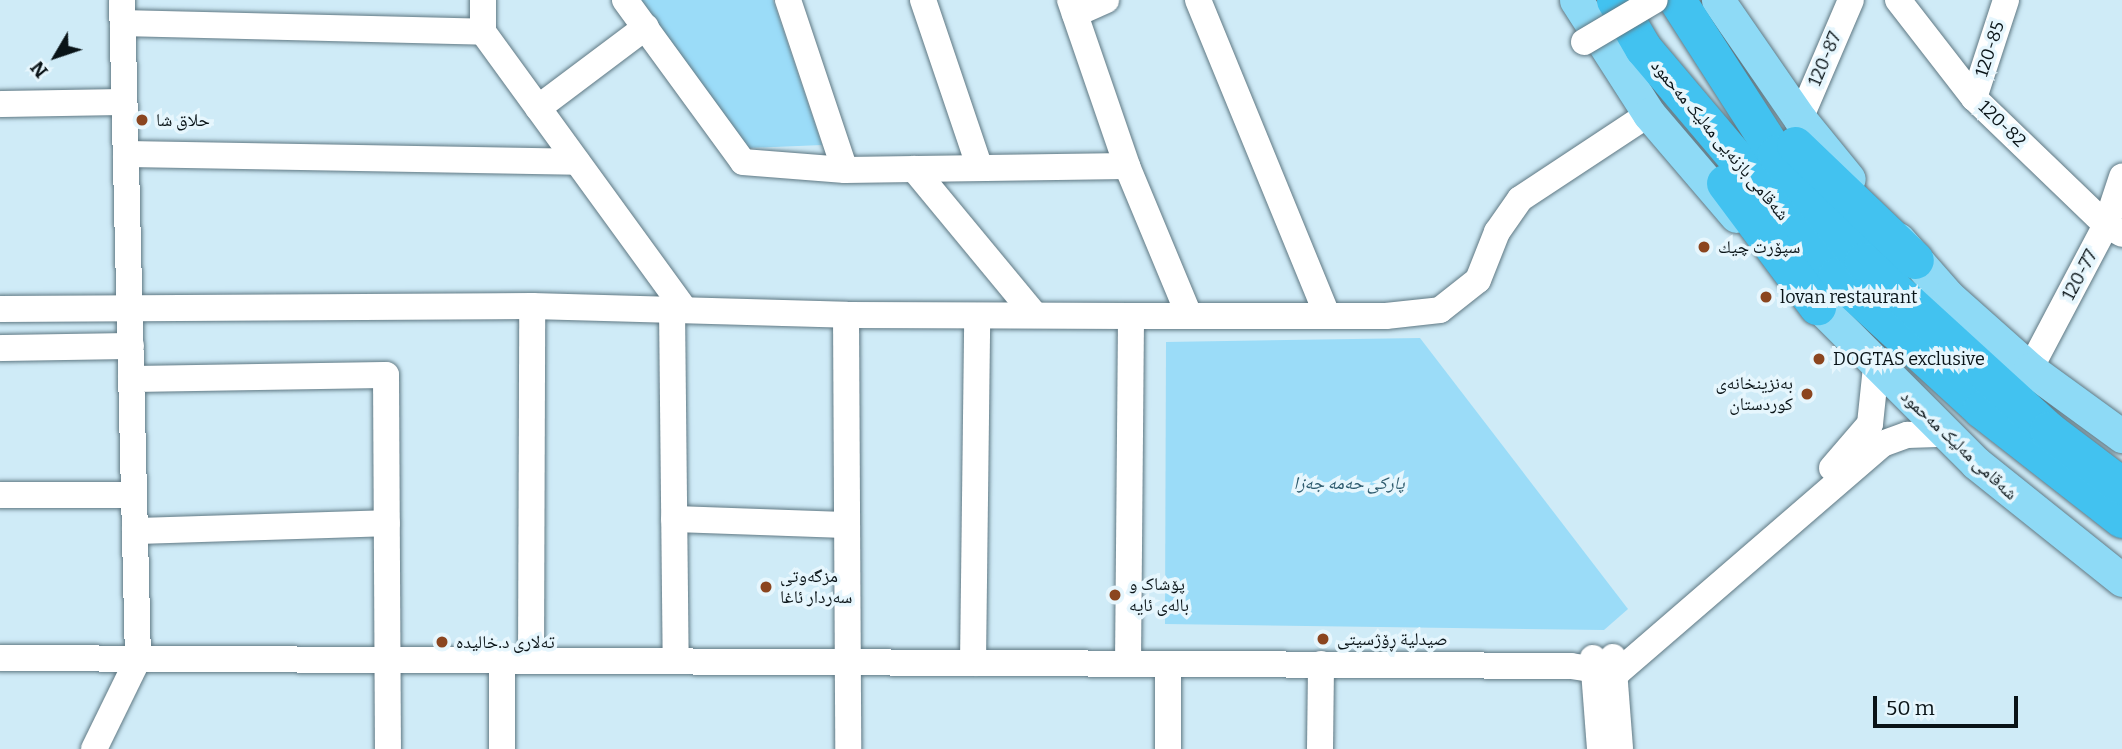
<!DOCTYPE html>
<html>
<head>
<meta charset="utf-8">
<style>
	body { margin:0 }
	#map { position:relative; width:2122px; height:749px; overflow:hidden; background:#cfebf7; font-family:Bitter,"Noto Naskh Arabic",serif }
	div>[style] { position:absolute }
	.green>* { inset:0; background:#9bdcf8 }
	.roads { filter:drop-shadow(0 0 2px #5f7883) drop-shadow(0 0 2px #5f7883) }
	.minor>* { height:26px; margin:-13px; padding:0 13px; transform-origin:13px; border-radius:13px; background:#fff }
	.major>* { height:33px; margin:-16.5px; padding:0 16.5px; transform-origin:16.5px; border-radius:16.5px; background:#8edaf6 }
	.highway>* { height:37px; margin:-18.5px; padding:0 18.5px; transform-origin:18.5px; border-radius:18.5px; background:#42c2f0 }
	.bridges { filter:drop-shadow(0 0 2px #5f7883) drop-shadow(0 0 2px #5f7883) }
	.minor-bridge>* { height:26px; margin:-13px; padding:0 13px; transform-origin:13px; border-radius:13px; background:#fff }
	.dots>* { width:19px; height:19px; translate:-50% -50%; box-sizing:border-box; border:4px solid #e6f6fd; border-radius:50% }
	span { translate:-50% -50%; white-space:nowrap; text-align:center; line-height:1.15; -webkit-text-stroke:7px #e6f6fd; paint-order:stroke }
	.street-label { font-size:18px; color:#091317 }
	.poi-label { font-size:18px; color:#091317 }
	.left { translate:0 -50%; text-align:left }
	.right { translate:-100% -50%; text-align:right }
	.park-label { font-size:18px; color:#2c5a6d; font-style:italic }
	.north { position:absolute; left:21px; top:21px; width:70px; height:70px; -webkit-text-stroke:5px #e6f6fd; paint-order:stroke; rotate:231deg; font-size:19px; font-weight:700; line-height:28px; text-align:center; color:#091317 }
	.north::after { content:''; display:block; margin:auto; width:24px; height:32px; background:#091317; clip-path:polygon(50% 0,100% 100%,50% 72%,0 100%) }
	.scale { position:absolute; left:1873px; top:696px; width:145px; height:32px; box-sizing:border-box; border:4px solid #091317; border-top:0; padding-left:9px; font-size:21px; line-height:24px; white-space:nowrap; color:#091317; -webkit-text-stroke:5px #e6f6fd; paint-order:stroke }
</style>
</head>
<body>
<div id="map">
	<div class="green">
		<div style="clip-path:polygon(638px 0,773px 0,822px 145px,748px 148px)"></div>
		<div style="clip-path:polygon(1420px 338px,1628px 609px,1604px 630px,1165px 624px,1166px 342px)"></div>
	</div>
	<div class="roads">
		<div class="minor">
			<div style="left:483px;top:0;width:32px;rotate:90deg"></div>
			<div style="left:483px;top:32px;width:342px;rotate:54deg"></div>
			<div style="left:625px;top:0;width:200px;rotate:53.9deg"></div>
			<div style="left:743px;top:162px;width:102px;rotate:4.5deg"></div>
			<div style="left:845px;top:170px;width:282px;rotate:-0.8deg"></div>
			<div style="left:788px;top:0;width:179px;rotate:71.5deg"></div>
			<div style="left:923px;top:0;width:177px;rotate:71.3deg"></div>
			<div style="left:1070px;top:0;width:176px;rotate:71deg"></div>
			<div style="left:1127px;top:166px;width:161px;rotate:67.4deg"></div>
			<div style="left:1198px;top:0;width:340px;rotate:67.7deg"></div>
			<div style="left:1898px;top:0;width:124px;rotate:52.2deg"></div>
			<div style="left:1974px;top:98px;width:183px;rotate:43.9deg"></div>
			<div style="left:2106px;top:225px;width:18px;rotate:29deg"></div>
			<div style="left:1075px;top:14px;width:34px;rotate:-24deg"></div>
			<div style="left:123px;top:23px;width:360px;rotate:1.4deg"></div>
			<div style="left:1974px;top:98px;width:103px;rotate:-71.9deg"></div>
			<div style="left:0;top:104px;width:124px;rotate:-0.9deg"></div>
			<div style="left:538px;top:108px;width:135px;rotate:-36.9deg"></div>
			<div style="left:1800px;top:119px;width:129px;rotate:-66.8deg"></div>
			<div style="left:126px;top:154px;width:451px;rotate:1deg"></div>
			<div style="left:914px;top:169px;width:188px;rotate:50.4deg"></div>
			<div style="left:672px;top:308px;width:353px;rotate:89.4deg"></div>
			<div style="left:0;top:309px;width:532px;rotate:-0.32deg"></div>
			<div style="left:532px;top:306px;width:314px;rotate:1.6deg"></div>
			<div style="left:846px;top:315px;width:285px;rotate:0.2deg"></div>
			<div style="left:1131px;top:316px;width:255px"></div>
			<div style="left:1386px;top:316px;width:54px;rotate:-6.3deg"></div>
			<div style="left:1440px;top:310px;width:48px;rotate:-38.3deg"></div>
			<div style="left:1478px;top:280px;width:52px;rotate:-68.4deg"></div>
			<div style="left:1497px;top:232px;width:40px;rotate:-55.1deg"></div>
			<div style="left:1520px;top:199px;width:154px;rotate:-33.4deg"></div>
			<div style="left:846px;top:315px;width:434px;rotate:89.7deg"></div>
			<div style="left:0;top:348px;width:131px;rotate:-0.9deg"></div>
			<div style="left:2030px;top:369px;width:163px;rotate:-62.2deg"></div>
			<div style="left:2106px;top:225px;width:51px;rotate:-71.6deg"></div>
			<div style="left:131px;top:379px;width:255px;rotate:-0.9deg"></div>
			<div style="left:386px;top:375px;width:374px;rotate:89.7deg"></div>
			<div style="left:1832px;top:468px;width:58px;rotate:-49.2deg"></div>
			<div style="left:1870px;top:424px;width:57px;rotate:-84deg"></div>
			<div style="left:0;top:495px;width:134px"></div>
			<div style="left:674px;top:519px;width:172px;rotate:2deg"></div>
			<div style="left:135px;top:531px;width:252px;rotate:-1.8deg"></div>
			<div style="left:1613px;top:657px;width:92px;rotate:85.6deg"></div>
			<div style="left:0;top:658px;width:1571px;rotate:0.29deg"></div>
			<div style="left:1571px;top:666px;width:47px;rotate:8.7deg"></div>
			<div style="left:1617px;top:673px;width:350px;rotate:-40.8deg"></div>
			<div style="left:1882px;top:444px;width:27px;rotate:-20deg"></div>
			<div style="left:1907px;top:435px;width:38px;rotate:-2deg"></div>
			<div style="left:1593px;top:658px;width:91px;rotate:85.6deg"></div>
			<div style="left:502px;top:660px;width:89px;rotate:90deg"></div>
			<div style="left:531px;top:661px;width:355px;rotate:-89.8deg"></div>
			<div style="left:973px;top:663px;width:347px;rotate:-89.3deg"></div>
			<div style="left:1128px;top:663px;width:347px;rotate:-89.5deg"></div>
			<div style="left:94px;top:749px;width:100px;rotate:-63.9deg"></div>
			<div style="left:138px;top:659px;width:659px;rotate:-91.39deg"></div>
			<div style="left:1168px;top:749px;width:85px;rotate:-90deg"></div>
			<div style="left:1320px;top:749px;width:85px;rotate:-89.3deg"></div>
		</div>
		<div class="major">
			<div style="left:1576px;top:0;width:135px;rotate:57.4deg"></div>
			<div style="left:1649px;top:114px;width:134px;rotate:49.5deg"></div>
			<div style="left:1718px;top:0;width:145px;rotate:55.4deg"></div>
			<div style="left:1800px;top:119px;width:77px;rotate:50.8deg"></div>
			<div style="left:1898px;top:239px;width:76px;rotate:48.7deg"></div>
			<div style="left:1948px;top:296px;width:110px;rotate:41.7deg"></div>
			<div style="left:2030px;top:369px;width:114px;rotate:36.1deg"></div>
			<div style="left:1798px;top:285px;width:252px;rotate:45deg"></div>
			<div style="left:1976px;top:463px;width:187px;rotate:38.7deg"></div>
		</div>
		<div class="highway">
			<div style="left:1615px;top:0;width:56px;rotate:59.7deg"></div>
			<div style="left:1643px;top:48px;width:299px;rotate:49.8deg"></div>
			<div style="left:1836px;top:276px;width:197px;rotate:42.5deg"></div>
			<div style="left:1981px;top:409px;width:179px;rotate:38deg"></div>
			<div style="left:1677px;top:0;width:183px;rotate:57.3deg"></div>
			<div style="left:1776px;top:154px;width:138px;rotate:50.9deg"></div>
			<div style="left:1863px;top:261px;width:251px;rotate:42.4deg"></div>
			<div style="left:2048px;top:430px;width:93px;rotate:37.1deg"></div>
			<div style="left:1795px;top:145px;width:166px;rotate:43.8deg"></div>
			<div style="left:1725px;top:183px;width:154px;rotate:53.2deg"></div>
		</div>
	</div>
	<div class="bridges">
		<div class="minor-bridge">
			<div style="left:1584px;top:42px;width:82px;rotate:-30.6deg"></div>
		</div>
	</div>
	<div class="dots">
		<div style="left:142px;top:120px;background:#8b451f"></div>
		<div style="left:1704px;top:247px;background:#8b451f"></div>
		<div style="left:1766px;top:297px;background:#8b451f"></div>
		<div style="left:1819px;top:359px;background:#8b451f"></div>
		<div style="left:1807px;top:394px;background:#8b451f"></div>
		<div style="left:766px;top:587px;background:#8b451f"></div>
		<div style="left:1115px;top:595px;background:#8b451f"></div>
		<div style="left:1323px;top:639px;background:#8b451f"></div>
		<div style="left:442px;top:642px;background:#8b451f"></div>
	</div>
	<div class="street-label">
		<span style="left:1990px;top:49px;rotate:-72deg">120-85</span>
		<span style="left:1825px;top:59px;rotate:-67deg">120-87</span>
		<span style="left:2002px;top:124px;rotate:44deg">120-82</span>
		<span style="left:1720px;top:140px;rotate:50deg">شەقامی بازنەیی مەلیک مەحمود</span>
		<span style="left:2080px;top:275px;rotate:-62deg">120-77</span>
		<span style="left:1959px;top:445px;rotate:43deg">شەقامی مەلیک مەحمود</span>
	</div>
	<div class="poi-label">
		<span class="left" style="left:156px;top:120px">حلاق شا</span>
		<span class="left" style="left:1718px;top:247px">سپۆرت چيك</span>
		<span class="left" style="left:1780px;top:297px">lovan restaurant</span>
		<span class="left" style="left:1833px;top:359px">DOGTAS exclusive</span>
		<span class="right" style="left:1793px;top:394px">بەنزینخانەی<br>کوردستان</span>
		<span class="left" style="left:780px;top:587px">مزگەوتی<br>سەردار ئاغا</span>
		<span class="left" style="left:1129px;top:595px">پۆشاک و<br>بالەی ئایە</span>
		<span class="left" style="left:1337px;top:639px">صيدلية ڕۆژسیتی</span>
		<span class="left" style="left:456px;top:642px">تەلاری د.خالیدە</span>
	</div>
	<div class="park-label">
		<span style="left:1349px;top:483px">پارکی حەمە جەزا</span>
	</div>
	<div class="north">N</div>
	<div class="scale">50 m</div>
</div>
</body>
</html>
